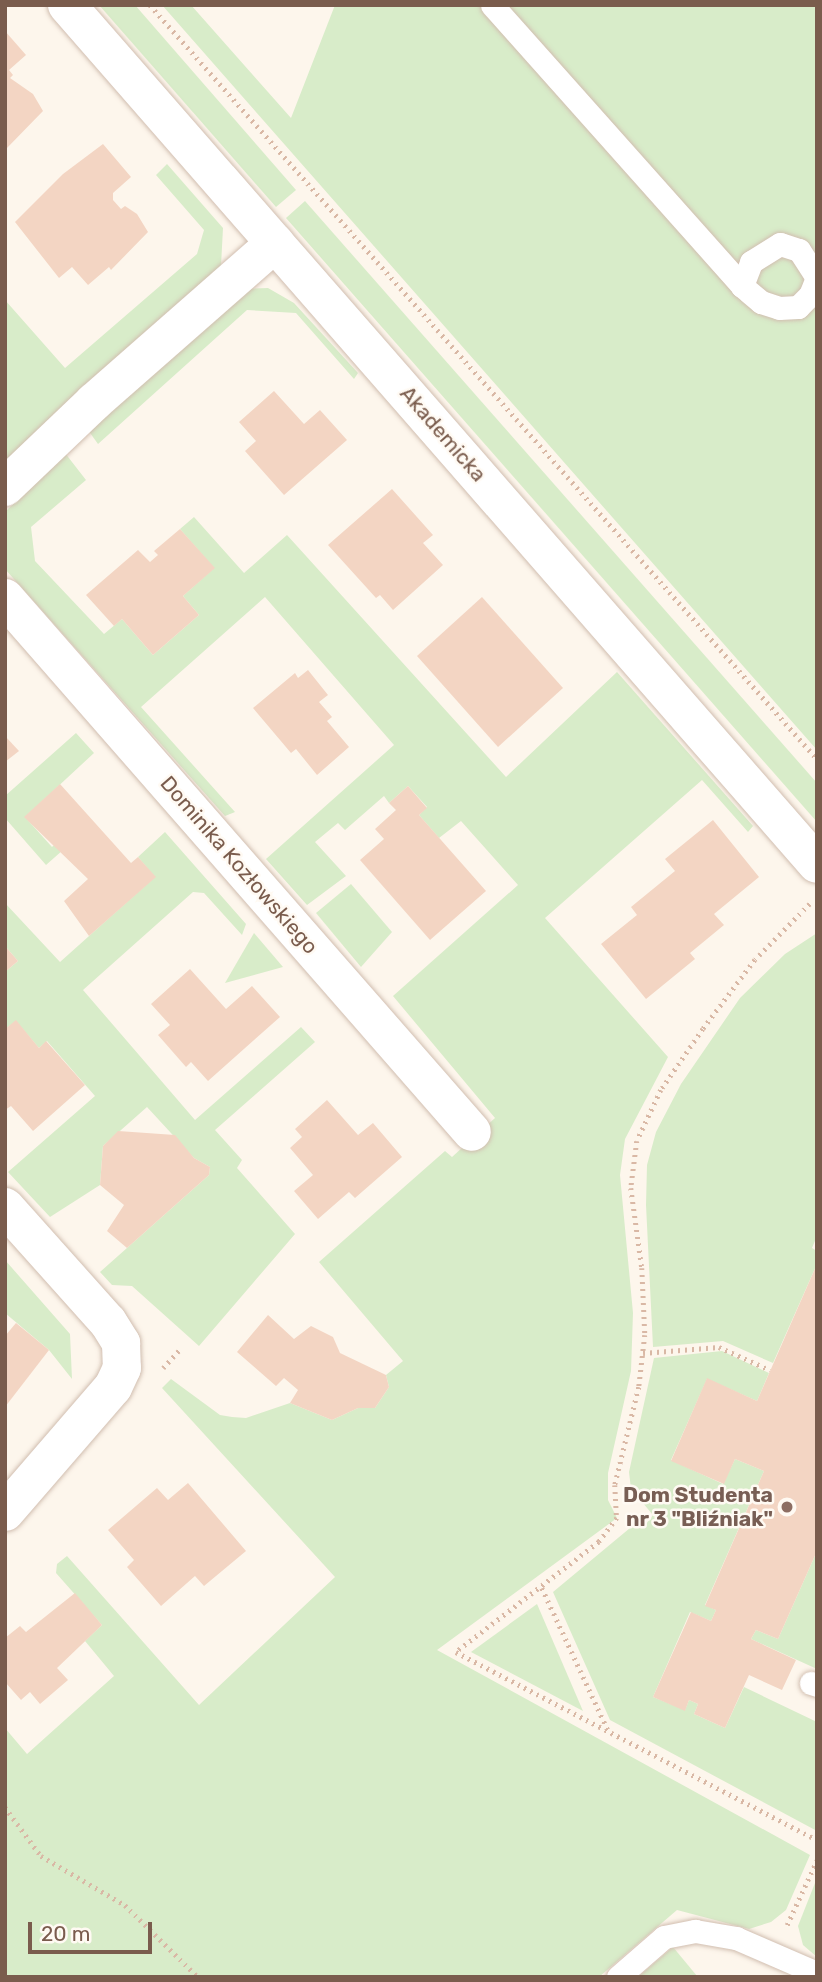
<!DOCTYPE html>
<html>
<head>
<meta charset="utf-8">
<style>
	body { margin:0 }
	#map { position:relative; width:822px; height:1982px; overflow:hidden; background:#fdf6ec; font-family:Rubik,sans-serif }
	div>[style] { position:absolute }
	.green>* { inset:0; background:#d8ecc9 }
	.building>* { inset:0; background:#f3d5c3 }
	.path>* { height:4.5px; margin-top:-2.25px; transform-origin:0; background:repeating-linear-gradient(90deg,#d9b8a5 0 2px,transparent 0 7px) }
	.roads { filter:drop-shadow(0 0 2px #d1beb0) drop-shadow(0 0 2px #d1beb0) }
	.service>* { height:23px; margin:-11.5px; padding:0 11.5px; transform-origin:11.5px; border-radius:11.5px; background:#fff }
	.minor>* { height:38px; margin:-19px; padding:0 19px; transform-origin:19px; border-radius:19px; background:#fff }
	.dots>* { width:19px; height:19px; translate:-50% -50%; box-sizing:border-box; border:4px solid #fffaf3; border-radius:50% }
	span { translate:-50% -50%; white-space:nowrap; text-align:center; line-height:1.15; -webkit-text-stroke:5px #fffaf3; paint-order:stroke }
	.street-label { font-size:21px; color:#7a5c4d }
	.education-label { font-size:21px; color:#785e54; font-weight:700 }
	.right { translate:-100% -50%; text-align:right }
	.frame { position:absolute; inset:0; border:7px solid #7a5c4d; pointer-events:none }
	.scale { position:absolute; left:28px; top:1922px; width:124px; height:32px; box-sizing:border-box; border:4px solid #7a5c4d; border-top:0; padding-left:9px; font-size:21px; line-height:24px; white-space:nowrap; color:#7a5c4d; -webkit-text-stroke:5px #fffaf3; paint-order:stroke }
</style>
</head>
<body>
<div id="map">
	<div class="green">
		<div style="clip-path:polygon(99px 5px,135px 5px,296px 190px,276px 207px)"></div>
		<div style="clip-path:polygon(162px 5px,191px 5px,291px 118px,335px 5px,817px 5px,817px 750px)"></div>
		<div style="clip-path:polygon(167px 164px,223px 228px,221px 266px,5px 464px,5px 300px,65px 368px,197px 254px,204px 230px,156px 175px)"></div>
		<div style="clip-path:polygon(305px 201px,817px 783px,817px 822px,286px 218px)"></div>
		<div style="clip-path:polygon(268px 288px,294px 303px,358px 373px,354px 379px,296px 313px,247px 310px,98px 444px,88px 430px,245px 289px)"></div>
		<div style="clip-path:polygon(65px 453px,86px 480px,31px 527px,35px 561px,104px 634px,122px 619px,153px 655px,199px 615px,183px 596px,214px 568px,180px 529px,194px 517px,244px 573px,287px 535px,506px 777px,617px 672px,753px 826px,748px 832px,702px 780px,545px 918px,668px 1057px,625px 1139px,620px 1175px,633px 1313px,631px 1371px,608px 1473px,608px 1500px,617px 1518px,437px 1650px,810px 1855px,786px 1910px,771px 1922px,749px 1929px,677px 1910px,599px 1977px,5px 1977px,5px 1728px,27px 1754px,114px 1676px,85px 1641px,102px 1625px,56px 1573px,57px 1564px,67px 1556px,199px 1705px,335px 1577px,162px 1388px,171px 1379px,220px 1415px,232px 1417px,246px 1418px,290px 1403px,332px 1420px,358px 1408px,375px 1408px,389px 1387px,386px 1375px,403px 1361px,319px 1262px,445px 1151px,452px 1157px,495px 1118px,393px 996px,518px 885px,461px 821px,439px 838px,419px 815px,427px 807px,408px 786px,389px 803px,384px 796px,345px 830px,338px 823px,315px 842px,346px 876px,307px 905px,266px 859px,394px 745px,265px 597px,141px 707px,235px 812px,225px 816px,5px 569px,5px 512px)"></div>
		<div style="clip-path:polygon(76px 733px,94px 753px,25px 817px,52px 847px,56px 843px,63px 850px,46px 865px,5px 818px,5px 796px)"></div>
		<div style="clip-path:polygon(165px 832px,246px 924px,242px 935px,204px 893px,193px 892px,83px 990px,195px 1120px,301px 1027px,315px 1042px,215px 1130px,242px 1160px,237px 1168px,295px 1234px,199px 1346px,132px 1286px,112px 1285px,100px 1272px,209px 1175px,210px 1167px,194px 1158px,147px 1107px,103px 1146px,100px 1185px,50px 1217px,8px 1172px,95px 1096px,47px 1041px,39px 1048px,16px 1021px,5px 1029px,5px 972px,18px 961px,5px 946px,5px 903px,60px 962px,155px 877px,138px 857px)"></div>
		<div style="clip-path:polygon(351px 884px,392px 932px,361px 967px,316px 913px)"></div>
		<div style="clip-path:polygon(254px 933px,283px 967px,225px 983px)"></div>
		<div style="clip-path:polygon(817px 933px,817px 1236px,812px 1248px,817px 1251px,817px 1264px,773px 1363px,723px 1341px,653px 1347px,646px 1205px,647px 1165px,656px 1132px,681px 1084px,740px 998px,785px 954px)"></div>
		<div style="clip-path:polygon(5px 1260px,70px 1334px,72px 1379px,49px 1350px,5px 1313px)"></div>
		<div style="clip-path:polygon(722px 1351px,769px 1373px,757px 1401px,707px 1379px,671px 1460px,723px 1484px,735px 1459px,764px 1471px,705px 1605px,716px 1610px,711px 1621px,690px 1612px,653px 1697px,685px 1710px,689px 1700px,698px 1704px,694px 1714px,725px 1728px,744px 1687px,817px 1722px,817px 1831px,610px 1720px,553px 1592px,636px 1523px,643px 1528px,653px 1515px,631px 1489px,629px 1472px,654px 1358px)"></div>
		<div style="clip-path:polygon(817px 1551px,817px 1669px,751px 1639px,756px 1630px,778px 1639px)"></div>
		<div style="clip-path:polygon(537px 1604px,583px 1711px,471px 1652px)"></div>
		<div style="clip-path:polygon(817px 1878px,817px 1957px,803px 1945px,798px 1926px)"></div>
		<div style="clip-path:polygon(673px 1947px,697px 1976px,638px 1977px)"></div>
	</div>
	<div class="building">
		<div style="clip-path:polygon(5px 31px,26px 55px,9px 70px,13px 75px,10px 78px,33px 94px,43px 111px,7px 148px)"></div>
		<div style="clip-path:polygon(103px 144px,131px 177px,113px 193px,113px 200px,121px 209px,125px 206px,137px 214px,148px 232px,111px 270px,109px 267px,88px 285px,72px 267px,59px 278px,15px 222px,63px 174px)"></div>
		<div style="clip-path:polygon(274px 391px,304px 424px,320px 410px,347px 440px,284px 495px,245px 451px,256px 441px,239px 422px)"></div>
		<div style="clip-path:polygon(392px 489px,433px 535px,423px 543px,443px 565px,393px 610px,380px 595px,376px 598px,328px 545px)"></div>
		<div style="clip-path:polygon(180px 529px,215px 568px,183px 596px,199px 615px,153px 655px,122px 619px,114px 626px,86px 595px,138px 550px,150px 562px,158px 555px,154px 551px)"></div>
		<div style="clip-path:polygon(482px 597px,563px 688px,498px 747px,417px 656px)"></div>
		<div style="clip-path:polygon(308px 670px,328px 695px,319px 702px,332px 717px,327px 721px,349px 747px,317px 775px,296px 749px,291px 753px,253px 708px,295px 673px,298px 678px)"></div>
		<div style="clip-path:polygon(5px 736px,19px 751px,5px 762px)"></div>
		<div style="clip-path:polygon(60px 784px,131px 863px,138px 857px,156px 877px,89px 936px,64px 901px,88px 879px,24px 817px)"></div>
		<div style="clip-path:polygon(408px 786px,427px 808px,419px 815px,486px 891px,430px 940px,360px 860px,384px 839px,375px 829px,396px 810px,389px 803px)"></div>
		<div style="clip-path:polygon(713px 820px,759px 877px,714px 914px,724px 925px,690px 953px,695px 959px,646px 999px,601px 944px,637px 915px,631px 907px,675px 871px,665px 859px)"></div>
		<div style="clip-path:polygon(5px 946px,18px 961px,5px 972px)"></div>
		<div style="clip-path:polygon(190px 969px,226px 1009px,252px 986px,280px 1017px,208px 1081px,191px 1062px,186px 1067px,158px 1035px,170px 1025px,151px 1004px)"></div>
		<div style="clip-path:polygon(16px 1020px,39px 1048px,46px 1041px,85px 1085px,33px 1131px,11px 1106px,5px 1110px,5px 1029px)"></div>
		<div style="clip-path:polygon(327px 1100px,358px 1135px,373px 1123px,402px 1157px,355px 1198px,349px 1192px,318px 1219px,294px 1191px,313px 1175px,290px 1148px,302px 1137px,295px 1129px)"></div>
		<div style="clip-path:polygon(118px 1131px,175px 1135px,194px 1158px,210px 1167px,209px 1175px,127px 1248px,107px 1231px,124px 1205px,100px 1185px,103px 1146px)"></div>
		<div style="clip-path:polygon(817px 1264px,817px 1551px,778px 1639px,756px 1630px,751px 1639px,796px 1660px,782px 1690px,749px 1675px,725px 1728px,694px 1714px,698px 1704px,689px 1700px,685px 1711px,653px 1697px,691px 1612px,711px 1621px,716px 1610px,705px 1606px,764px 1471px,735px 1459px,724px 1484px,671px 1461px,707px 1378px,757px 1401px)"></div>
		<div style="clip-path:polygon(268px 1315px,294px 1339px,311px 1326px,333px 1337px,340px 1353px,386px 1375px,389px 1387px,375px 1408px,358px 1408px,332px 1420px,290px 1403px,298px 1390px,284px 1378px,276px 1386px,237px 1352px)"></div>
		<div style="clip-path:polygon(16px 1323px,49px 1350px,5px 1407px,5px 1336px)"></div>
		<div style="clip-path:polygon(188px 1483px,246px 1551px,204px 1586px,195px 1576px,161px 1606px,127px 1567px,134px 1560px,108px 1530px,157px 1488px,168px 1500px)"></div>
		<div style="clip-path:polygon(75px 1593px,102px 1625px,57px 1668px,68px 1680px,40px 1704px,30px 1692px,21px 1700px,5px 1682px,5px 1638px,20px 1626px,26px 1632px)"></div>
	</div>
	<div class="path">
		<div style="left:150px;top:5px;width:1007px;rotate:48.5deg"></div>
		<div style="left:810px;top:904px;width:78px;rotate:134.5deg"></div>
		<div style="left:755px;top:960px;width:86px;rotate:127deg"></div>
		<div style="left:703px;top:1029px;width:74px;rotate:124.5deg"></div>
		<div style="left:661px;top:1090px;width:56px;rotate:115.2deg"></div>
		<div style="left:637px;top:1141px;width:47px;rotate:97.3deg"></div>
		<div style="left:631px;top:1188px;width:81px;rotate:82.2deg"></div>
		<div style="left:642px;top:1268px;width:67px;rotate:87.4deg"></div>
		<div style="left:645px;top:1335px;width:52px;rotate:96.6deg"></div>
		<div style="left:639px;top:1387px;width:101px;rotate:103.8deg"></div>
		<div style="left:615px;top:1485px;width:33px;rotate:87deg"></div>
		<div style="left:617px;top:1518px;width:30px;rotate:127deg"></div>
		<div style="left:599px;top:1542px;width:180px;rotate:142.4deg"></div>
		<div style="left:456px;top:1652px;width:407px;rotate:27.5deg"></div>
		<div style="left:643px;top:1353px;width:76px;rotate:-4.5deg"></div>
		<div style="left:719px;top:1347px;width:56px;rotate:24.3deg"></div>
		<div style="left:163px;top:1368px;width:24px;rotate:-48deg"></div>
		<div style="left:542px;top:1588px;width:157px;rotate:65.1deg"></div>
		<div style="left:5px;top:1807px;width:61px;rotate:53.7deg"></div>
		<div style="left:41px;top:1856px;width:97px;rotate:30.3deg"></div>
		<div style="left:125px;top:1905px;width:103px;rotate:44.6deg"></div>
		<div style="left:787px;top:1925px;width:72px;rotate:-65.2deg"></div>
	</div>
	<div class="roads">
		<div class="service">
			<div style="left:492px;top:5px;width:376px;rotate:48.3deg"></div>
			<div style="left:742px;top:286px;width:25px;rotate:40deg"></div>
			<div style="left:761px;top:302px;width:19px;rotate:18deg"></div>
			<div style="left:779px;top:308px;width:19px;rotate:-3deg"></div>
			<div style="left:798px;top:307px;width:17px;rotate:-45deg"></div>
			<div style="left:810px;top:295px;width:18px;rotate:-68deg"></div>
			<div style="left:742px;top:286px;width:26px;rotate:-69deg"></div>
			<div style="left:751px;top:262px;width:34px;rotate:-32deg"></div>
			<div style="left:780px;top:244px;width:20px;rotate:18deg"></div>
			<div style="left:799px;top:250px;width:33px;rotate:57deg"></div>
			<div style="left:811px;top:1683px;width:6px;rotate:18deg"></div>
			<div style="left:618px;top:1977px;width:61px;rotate:-41deg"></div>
			<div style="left:664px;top:1937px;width:32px;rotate:-11deg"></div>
			<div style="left:695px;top:1931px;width:42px;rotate:9.7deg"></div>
			<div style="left:736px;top:1938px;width:88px;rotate:23.4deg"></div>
		</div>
		<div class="minor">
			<div style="left:67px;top:5px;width:1140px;rotate:48.88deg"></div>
			<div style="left:5px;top:487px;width:123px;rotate:-43.7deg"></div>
			<div style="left:94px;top:402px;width:241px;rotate:-41.3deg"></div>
			<div style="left:5px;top:598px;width:709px;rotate:48.83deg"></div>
			<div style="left:5px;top:1207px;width:154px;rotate:48.2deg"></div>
			<div style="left:108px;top:1322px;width:25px;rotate:58deg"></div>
			<div style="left:121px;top:1343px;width:25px;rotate:88deg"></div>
			<div style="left:122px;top:1368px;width:21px;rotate:115deg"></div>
			<div style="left:113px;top:1387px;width:165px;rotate:130.8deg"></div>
		</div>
	</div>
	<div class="dots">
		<div style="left:787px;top:1507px;background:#8d6e63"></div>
	</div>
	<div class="street-label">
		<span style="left:443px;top:434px;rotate:49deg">Akademicka</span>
		<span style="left:239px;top:865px;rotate:49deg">Dominika Kozłowskiego</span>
	</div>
	<div class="education-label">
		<span class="right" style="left:773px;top:1507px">Dom Studenta<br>nr 3 "Bliźniak"</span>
	</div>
	<div class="frame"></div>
	<div class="scale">20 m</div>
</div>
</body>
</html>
